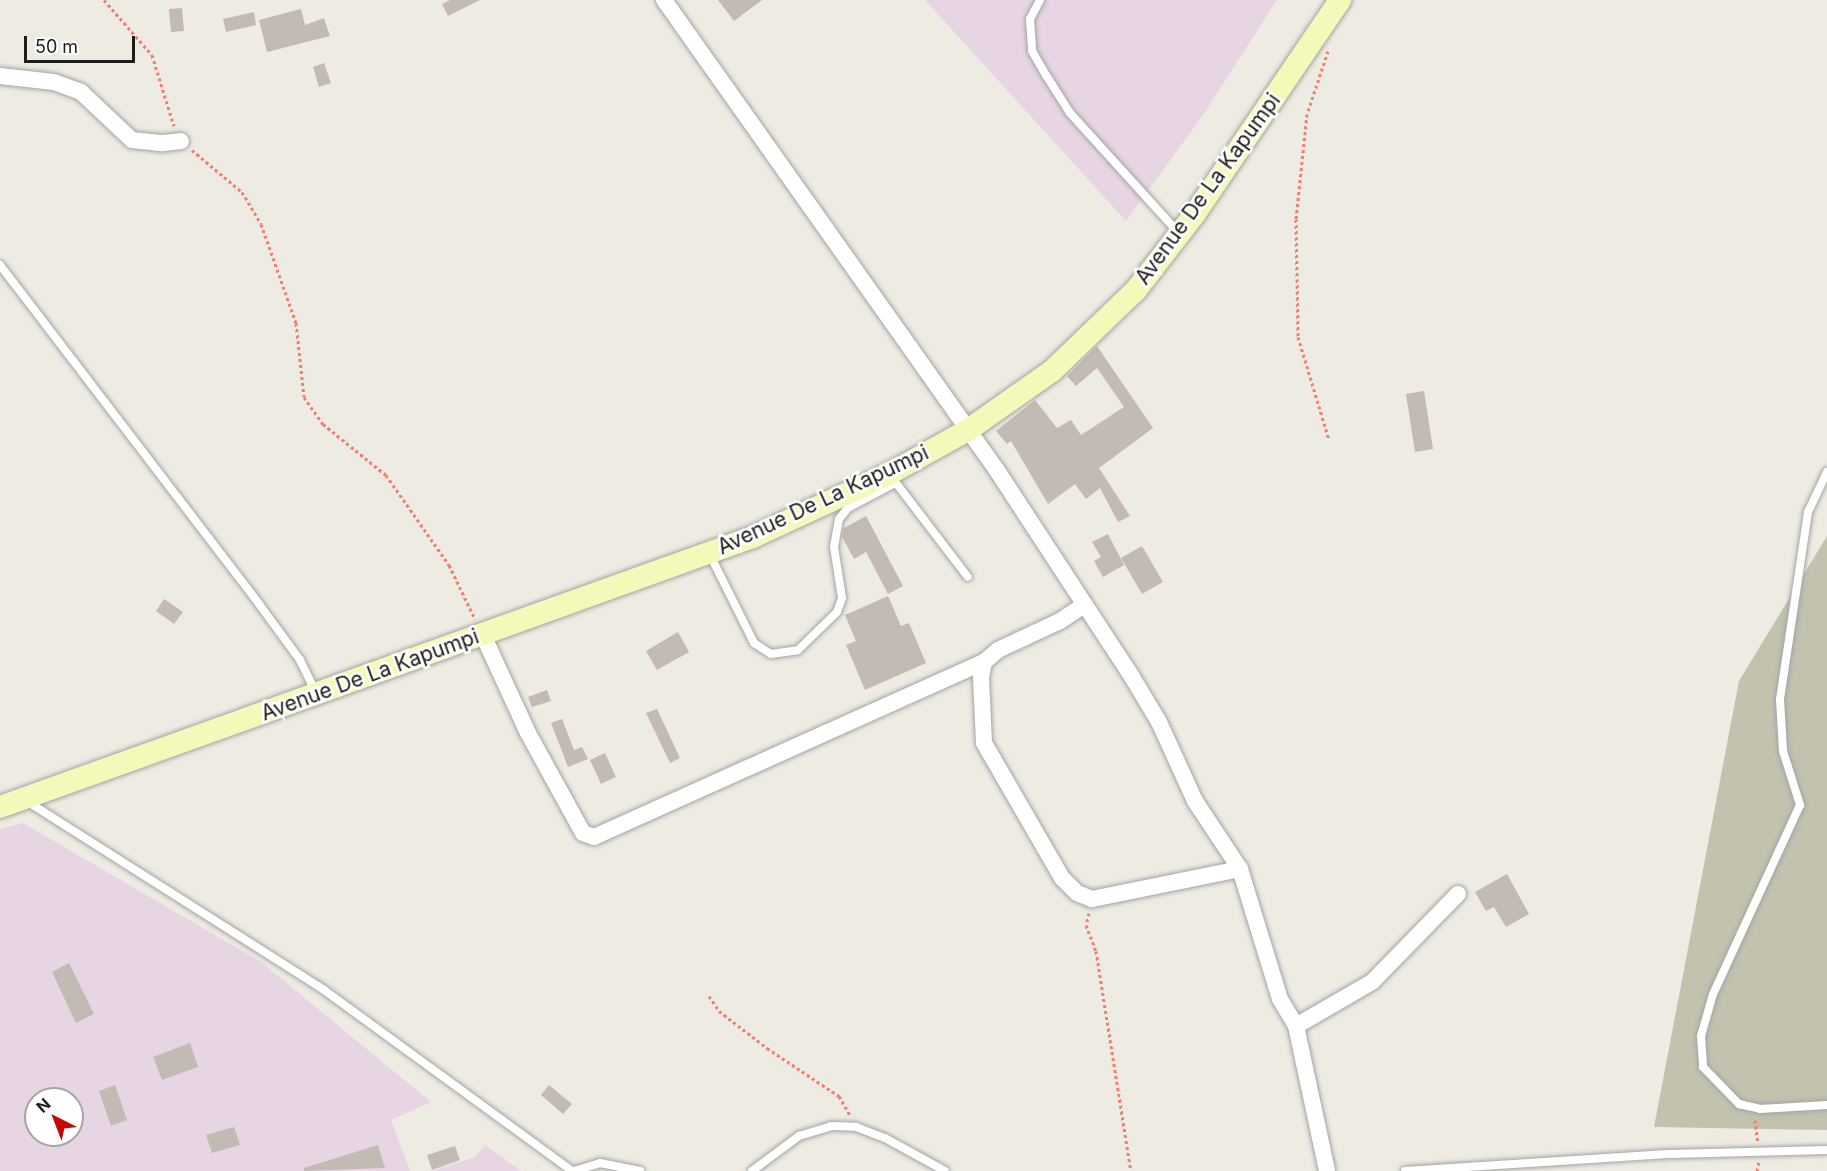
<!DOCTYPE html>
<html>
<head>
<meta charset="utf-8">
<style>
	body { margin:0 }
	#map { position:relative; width:1827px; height:1171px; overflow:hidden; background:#eeebe3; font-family:Inter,sans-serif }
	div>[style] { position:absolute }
	.industrial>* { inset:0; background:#e7d5e4 }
	.construction>* { inset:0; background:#c2c2af }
	.building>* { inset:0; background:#c3bab3 }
	.path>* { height:3px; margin-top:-1.5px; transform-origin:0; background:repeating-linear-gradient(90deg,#f67c6d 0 3px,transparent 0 6px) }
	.roads { filter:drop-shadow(0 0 2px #a4a4a4) drop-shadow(0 0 2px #a4a4a4) }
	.service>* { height:8px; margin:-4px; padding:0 4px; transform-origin:4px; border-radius:4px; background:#fff }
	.minor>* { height:16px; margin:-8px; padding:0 8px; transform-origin:8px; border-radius:8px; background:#fff }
	.secondary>* { height:22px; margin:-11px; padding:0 11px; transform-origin:11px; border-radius:11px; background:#f4f8b8 }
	span { translate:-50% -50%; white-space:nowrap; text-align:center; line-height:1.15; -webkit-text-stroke:5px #fff; paint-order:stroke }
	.street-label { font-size:21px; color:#1d1d1d }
	.north { position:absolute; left:24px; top:1087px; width:60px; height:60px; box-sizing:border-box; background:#fff; border:2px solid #a5a5a5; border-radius:50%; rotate:318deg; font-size:16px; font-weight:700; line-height:24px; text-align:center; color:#1d1d1d }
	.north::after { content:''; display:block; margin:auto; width:21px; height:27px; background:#c50605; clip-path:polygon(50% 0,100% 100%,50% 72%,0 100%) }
	.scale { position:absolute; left:24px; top:36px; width:111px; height:27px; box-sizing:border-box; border:3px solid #1d1d1d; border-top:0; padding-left:8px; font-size:18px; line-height:21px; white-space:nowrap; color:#1d1d1d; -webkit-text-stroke:4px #fff; paint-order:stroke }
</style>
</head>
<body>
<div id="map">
	<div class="industrial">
		<div style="clip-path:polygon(925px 0,1277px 0,1203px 115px,1126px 221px)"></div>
		<div style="clip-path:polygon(evenodd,23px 823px,261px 962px,431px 1102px,391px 1120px,410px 1171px,0 1171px,0 829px,23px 823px,36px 1099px,72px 1099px,72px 1135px,36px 1135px,36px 1099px)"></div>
		<div style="clip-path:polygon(485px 1145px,521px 1171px,432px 1171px,475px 1157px)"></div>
	</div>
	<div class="construction">
		<div style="clip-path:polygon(1827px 536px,1827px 1130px,1654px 1127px,1739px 681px)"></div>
	</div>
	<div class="building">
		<div style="clip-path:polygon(450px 0,480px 0,448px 16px,442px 4px)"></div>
		<div style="clip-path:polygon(718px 0,762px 0,734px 21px)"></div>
		<div style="clip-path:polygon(182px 8px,184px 31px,171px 32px,169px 9px)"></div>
		<div style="clip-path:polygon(301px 9px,305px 25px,324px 18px,330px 36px,267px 52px,259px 20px)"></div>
		<div style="clip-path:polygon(254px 12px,256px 25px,226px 32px,223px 19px)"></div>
		<div style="clip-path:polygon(324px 63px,331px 83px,319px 87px,313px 67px)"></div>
		<div style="clip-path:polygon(1097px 346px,1153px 428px,1099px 468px,1130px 516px,1118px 522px,1100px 488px,1086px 499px,1075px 484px,1048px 504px,1011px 441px,1007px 444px,996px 431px,1035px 400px,1057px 428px,1071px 420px,1081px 435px,1124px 407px,1097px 368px,1076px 386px,1067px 376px)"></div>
		<div style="clip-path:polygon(1424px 391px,1433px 449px,1415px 452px,1406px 394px)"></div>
		<div style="clip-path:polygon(866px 516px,903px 586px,888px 594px,866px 552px,854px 559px,842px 537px,844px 528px)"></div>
		<div style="clip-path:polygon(1108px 534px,1124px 565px,1103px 577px,1094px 561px,1101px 557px,1092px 542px)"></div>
		<div style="clip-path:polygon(1142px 546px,1163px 582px,1142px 594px,1121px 558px)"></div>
		<div style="clip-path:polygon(888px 596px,901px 626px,909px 623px,926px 663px,865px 690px,846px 645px,856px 641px,845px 615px)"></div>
		<div style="clip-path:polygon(164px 599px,183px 612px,174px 624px,156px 611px)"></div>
		<div style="clip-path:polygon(678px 632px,689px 652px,657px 670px,646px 651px)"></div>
		<div style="clip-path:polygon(547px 690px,551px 701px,532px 707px,528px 697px)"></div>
		<div style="clip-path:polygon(657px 709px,680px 758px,670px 763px,646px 713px)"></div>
		<div style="clip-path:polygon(562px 719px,574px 750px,582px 747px,588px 759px,568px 767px,551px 723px)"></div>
		<div style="clip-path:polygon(605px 753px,616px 777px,601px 784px,590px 760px)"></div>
		<div style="clip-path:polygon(1507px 874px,1529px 914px,1506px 927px,1494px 907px,1486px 911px,1475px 892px)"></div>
		<div style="clip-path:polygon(69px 963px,94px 1014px,76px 1023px,52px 972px)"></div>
		<div style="clip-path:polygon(190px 1043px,198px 1067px,162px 1080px,153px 1057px)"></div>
		<div style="clip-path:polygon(115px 1085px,127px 1120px,111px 1126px,99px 1091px)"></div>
		<div style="clip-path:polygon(549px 1085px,572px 1104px,563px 1114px,541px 1095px)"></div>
		<div style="clip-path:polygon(234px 1127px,240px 1145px,212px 1153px,206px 1135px)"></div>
		<div style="clip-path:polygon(378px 1145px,385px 1168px,304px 1171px,304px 1168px)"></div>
		<div style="clip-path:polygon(455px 1146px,460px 1160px,432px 1170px,427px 1155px)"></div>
	</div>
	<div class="path">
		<div style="left:104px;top:0;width:73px;rotate:48.9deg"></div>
		<div style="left:152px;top:55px;width:74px;rotate:72.8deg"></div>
		<div style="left:1328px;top:51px;width:66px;rotate:108.4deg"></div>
		<div style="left:1307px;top:114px;width:106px;rotate:96deg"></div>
		<div style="left:1296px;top:219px;width:118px;rotate:89deg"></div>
		<div style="left:1298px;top:337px;width:108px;rotate:73.2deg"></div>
		<div style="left:192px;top:150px;width:65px;rotate:40deg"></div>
		<div style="left:242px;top:192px;width:37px;rotate:59deg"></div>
		<div style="left:261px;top:224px;width:105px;rotate:70.5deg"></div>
		<div style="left:296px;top:323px;width:74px;rotate:83.8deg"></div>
		<div style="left:304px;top:397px;width:33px;rotate:55deg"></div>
		<div style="left:323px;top:424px;width:81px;rotate:39deg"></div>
		<div style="left:386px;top:475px;width:110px;rotate:55deg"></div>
		<div style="left:449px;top:565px;width:60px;rotate:64.3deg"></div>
		<div style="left:1089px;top:913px;width:12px;rotate:104deg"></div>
		<div style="left:1086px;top:925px;width:28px;rotate:69deg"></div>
		<div style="left:1096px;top:951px;width:223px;rotate:81deg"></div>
		<div style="left:709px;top:996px;width:18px;rotate:56deg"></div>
		<div style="left:719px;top:1011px;width:61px;rotate:37.6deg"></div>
		<div style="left:767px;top:1048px;width:87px;rotate:33.7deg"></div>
		<div style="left:839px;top:1096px;width:22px;rotate:60deg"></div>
		<div style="left:1755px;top:1120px;width:23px;rotate:83deg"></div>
		<div style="left:1757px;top:1171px;width:10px;rotate:-79deg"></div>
	</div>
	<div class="roads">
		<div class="service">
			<div style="left:1040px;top:0;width:21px;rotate:118deg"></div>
			<div style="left:1030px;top:19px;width:32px;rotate:86deg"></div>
			<div style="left:1032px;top:51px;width:28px;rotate:60deg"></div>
			<div style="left:1046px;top:75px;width:45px;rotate:57.7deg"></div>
			<div style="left:1070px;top:113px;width:162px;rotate:47.8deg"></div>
			<div style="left:0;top:265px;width:427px;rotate:52.6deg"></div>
			<div style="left:259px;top:604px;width:69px;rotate:53.8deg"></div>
			<div style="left:300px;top:660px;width:34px;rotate:64deg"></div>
			<div style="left:1827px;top:472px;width:44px;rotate:115.4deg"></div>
			<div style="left:1808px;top:512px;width:190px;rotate:98.5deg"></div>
			<div style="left:1780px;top:700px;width:51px;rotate:86.6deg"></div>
			<div style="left:1783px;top:751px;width:57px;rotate:72.5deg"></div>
			<div style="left:1800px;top:805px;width:208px;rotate:114.7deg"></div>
			<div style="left:1713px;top:994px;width:44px;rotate:105.9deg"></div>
			<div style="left:1701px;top:1036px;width:31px;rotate:86deg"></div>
			<div style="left:1703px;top:1067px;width:52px;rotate:45.8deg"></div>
			<div style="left:1739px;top:1104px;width:22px;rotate:13deg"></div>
			<div style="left:1760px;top:1109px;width:67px;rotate:-3.4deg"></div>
			<div style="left:893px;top:479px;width:123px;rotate:52.6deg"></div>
			<div style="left:709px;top:553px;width:101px;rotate:63.4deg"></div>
			<div style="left:754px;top:643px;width:20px;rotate:33deg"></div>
			<div style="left:771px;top:654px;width:27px;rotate:-8deg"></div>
			<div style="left:798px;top:650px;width:54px;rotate:-44.3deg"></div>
			<div style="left:837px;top:612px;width:15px;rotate:-70deg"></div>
			<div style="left:842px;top:598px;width:52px;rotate:-98.9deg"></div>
			<div style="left:834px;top:547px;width:28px;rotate:-80deg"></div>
			<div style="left:839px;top:519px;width:14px;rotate:-51deg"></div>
			<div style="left:848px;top:508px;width:53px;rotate:-28deg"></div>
			<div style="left:25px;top:800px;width:354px;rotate:32.4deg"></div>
			<div style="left:324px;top:990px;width:307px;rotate:36.1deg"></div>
			<div style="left:574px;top:1171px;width:27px;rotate:-17deg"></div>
			<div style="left:600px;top:1163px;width:41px;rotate:11.3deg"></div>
			<div style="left:752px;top:1171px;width:59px;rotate:-36.7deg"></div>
			<div style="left:799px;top:1136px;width:34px;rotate:-17deg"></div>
			<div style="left:831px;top:1126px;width:25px;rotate:2deg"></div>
			<div style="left:856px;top:1127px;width:31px;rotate:21deg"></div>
			<div style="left:885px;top:1138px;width:68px;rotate:28.8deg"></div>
			<div style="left:1405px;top:1171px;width:267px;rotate:-3.7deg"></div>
			<div style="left:1671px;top:1154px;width:156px;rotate:-1.5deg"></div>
		</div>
		<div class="minor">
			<div style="left:664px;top:0;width:575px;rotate:54.71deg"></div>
			<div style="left:996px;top:469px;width:249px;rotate:56.8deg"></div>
			<div style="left:1132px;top:677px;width:52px;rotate:59deg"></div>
			<div style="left:1159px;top:722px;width:87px;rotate:65.5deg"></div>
			<div style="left:1195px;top:801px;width:82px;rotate:56.5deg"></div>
			<div style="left:1240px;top:869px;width:136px;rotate:72.9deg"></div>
			<div style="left:1280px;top:999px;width:31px;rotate:59deg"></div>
			<div style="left:1296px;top:1026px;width:88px;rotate:-30.1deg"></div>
			<div style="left:1372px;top:982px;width:123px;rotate:-45.7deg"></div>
			<div style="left:0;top:76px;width:54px;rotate:6.3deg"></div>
			<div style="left:54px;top:82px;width:29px;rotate:20deg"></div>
			<div style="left:81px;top:92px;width:70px;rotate:43.3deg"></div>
			<div style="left:132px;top:140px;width:31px;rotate:6deg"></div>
			<div style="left:163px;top:143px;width:18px;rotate:-6deg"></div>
			<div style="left:1084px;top:605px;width:29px;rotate:146deg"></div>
			<div style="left:1060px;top:621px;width:68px;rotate:154.9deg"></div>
			<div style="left:998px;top:650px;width:18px;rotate:139deg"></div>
			<div style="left:984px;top:662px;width:15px;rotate:101deg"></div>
			<div style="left:981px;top:677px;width:66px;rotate:87.4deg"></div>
			<div style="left:984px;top:743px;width:156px;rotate:60deg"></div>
			<div style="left:1062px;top:878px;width:21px;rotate:45deg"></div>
			<div style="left:1077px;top:893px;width:16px;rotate:22deg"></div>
			<div style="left:1092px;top:899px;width:151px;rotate:-11.5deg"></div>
			<div style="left:482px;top:633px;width:110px;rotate:65.3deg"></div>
			<div style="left:528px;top:733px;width:114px;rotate:61.2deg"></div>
			<div style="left:583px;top:833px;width:12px;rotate:20deg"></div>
			<div style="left:594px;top:837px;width:427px;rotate:-24.2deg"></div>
			<div style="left:1296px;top:1026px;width:148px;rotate:77.9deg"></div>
		</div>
		<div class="secondary">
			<div style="left:0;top:807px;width:800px;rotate:-19.73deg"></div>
			<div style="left:753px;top:537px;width:150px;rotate:-24.9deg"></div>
			<div style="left:889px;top:474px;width:90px;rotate:-29.1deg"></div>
			<div style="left:968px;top:430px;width:103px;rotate:-35.1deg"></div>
			<div style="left:1052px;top:371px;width:117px;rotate:-44deg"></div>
			<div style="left:1136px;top:290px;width:95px;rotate:-52.3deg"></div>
			<div style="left:1194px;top:215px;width:260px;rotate:-55.8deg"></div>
		</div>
	</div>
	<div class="street-label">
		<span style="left:1208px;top:189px;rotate:-54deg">Avenue De La Kapumpi</span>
		<span style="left:823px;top:500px;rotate:-25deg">Avenue De La Kapumpi</span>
		<span style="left:370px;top:675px;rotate:-20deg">Avenue De La Kapumpi</span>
	</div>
	<div class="north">N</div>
	<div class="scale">50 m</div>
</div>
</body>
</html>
